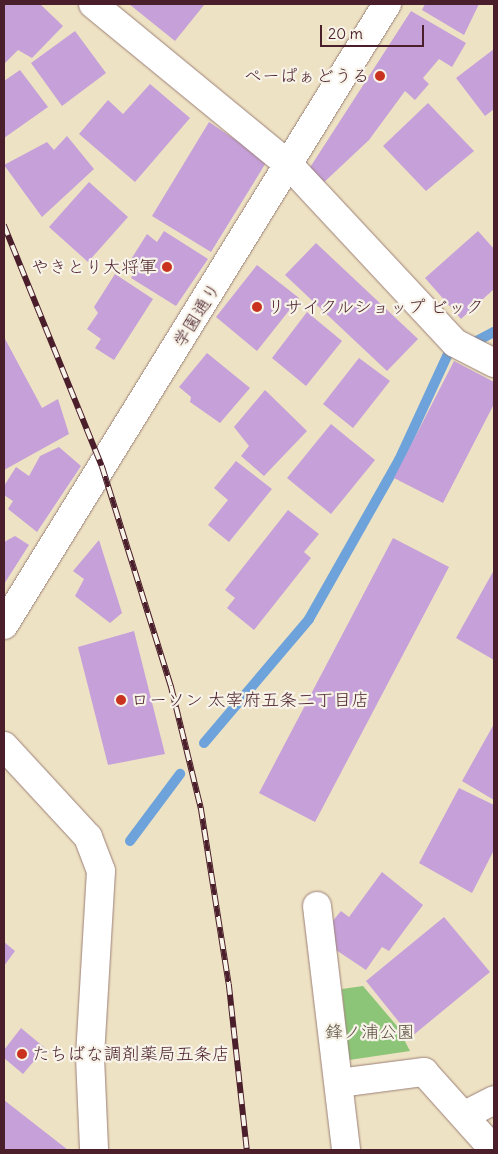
<!DOCTYPE html>
<html>
<head>
<meta charset="utf-8">
<style>
	body { margin:0 }
	#map { position:relative; width:498px; height:1154px; overflow:hidden; background:#eee2c4; font-family:Delius,"Klee One",sans-serif }
	div>[style] { position:absolute }
	.green>* { inset:0; background:#8dc578 }
	.stream>* { height:10px; margin:-5px; padding:0 5px; transform-origin:5px; border-radius:5px; background:#6da3da }
	.building>* { inset:0; background:#c5a0d9 }
	.roads { filter:drop-shadow(0 0 1px #9c8078) drop-shadow(0 0 1px #9c8078) }
	.minor>* { height:28px; margin:-14px; padding:0 14px; transform-origin:14px; border-radius:14px; background:#fff }
	.rail>* { height:5.5px; margin-top:-2.75px; transform-origin:0; background:repeating-linear-gradient(90deg,#f7f3e8 0 11px,#4a1f2b 0 22px); box-sizing:border-box; border-block:1px solid #4a1f2b }
	.dots>* { width:14px; height:14px; translate:-50% -50%; box-sizing:border-box; border:2px solid #f7f3e8; border-radius:50% }
	span { translate:-50% -50%; white-space:nowrap; text-align:center; line-height:1.15; -webkit-text-stroke:4.5px #f7f3e8; paint-order:stroke }
	.poi-label { font-size:18px; color:#4a1f2b }
	.right { translate:-100% -50%; text-align:right }
	.left { translate:0 -50%; text-align:left }
	.street-label { font-size:18px; color:#4a1f2b }
	.park-label { font-size:18px; color:#5e5142 }
	.frame { position:absolute; inset:0; border:5px solid #4a1f2b; pointer-events:none }
	.scale { position:absolute; left:320px; top:25px; width:104px; height:22px; box-sizing:border-box; border:2px solid #4a1f2b; border-top:0; padding-left:6px; font-size:15px; line-height:18px; white-space:nowrap; color:#4a1f2b; -webkit-text-stroke:4px #f7f3e8; paint-order:stroke }
</style>
</head>
<body>
<div id="map">
	<div class="green">
		<div style="clip-path:polygon(363px 986px,397px 1026px,410px 1051px,349px 1060px,342px 989px)"></div>
	</div>
	<div class="stream">
		<div style="left:473px;top:343px;width:24px;rotate:-28deg"></div>
		<div style="left:204px;top:743px;width:162px;rotate:-49.7deg"></div>
		<div style="left:309px;top:619px;width:183px;rotate:-60.5deg"></div>
		<div style="left:399px;top:460px;width:115px;rotate:-65.2deg"></div>
		<div style="left:130px;top:841px;width:84px;rotate:-53.3deg"></div>
	</div>
	<div class="building">
		<div style="clip-path:polygon(4px 4px,40px 4px,63px 26px,32px 58px,18px 50px,4px 64px)"></div>
		<div style="clip-path:polygon(129px 4px,203px 4px,204px 5px,175px 41px)"></div>
		<div style="clip-path:polygon(425px 4px,479px 4px,464px 35px,422px 10px)"></div>
		<div style="clip-path:polygon(411px 11px,466px 43px,452px 67px,439px 59px,423px 78px,429px 84px,415px 100px,405px 91px,369px 140px,320px 186px,309px 169px)"></div>
		<div style="clip-path:polygon(75px 31px,106px 73px,62px 106px,31px 63px)"></div>
		<div style="clip-path:polygon(494px 49px,494px 109px,485px 116px,456px 78px)"></div>
		<div style="clip-path:polygon(20px 70px,48px 107px,4px 138px,4px 81px)"></div>
		<div style="clip-path:polygon(150px 84px,190px 118px,135px 182px,79px 134px,108px 100px,123px 114px)"></div>
		<div style="clip-path:polygon(428px 103px,474px 151px,426px 191px,383px 146px)"></div>
		<div style="clip-path:polygon(209px 122px,267px 161px,211px 252px,152px 216px)"></div>
		<div style="clip-path:polygon(67px 136px,94px 169px,42px 217px,4px 165px,47px 142px,54px 150px)"></div>
		<div style="clip-path:polygon(89px 182px,128px 217px,88px 262px,49px 227px)"></div>
		<div style="clip-path:polygon(164px 231px,208px 259px,176px 306px,131px 278px,136px 270px,128px 264px,147px 234px,157px 242px)"></div>
		<div style="clip-path:polygon(478px 231px,494px 249px,494px 289px,461px 319px,425px 278px)"></div>
		<div style="clip-path:polygon(316px 243px,418px 339px,387px 371px,285px 275px)"></div>
		<div style="clip-path:polygon(257px 265px,299px 298px,257px 351px,216px 317px)"></div>
		<div style="clip-path:polygon(115px 274px,153px 299px,114px 360px,95px 348px,101px 339px,87px 329px,98px 313px,94px 307px)"></div>
		<div style="clip-path:polygon(307px 312px,342px 341px,306px 386px,272px 358px)"></div>
		<div style="clip-path:polygon(4px 337px,42px 408px,58px 399px,69px 434px,4px 470px)"></div>
		<div style="clip-path:polygon(207px 353px,250px 388px,220px 423px,190px 402px,191px 397px,179px 387px)"></div>
		<div style="clip-path:polygon(359px 358px,390px 381px,353px 428px,323px 404px)"></div>
		<div style="clip-path:polygon(454px 361px,494px 382px,494px 404px,443px 503px,394px 478px)"></div>
		<div style="clip-path:polygon(265px 390px,307px 431px,264px 476px,241px 456px,249px 446px,234px 427px)"></div>
		<div style="clip-path:polygon(331px 424px,375px 460px,331px 514px,287px 478px)"></div>
		<div style="clip-path:polygon(59px 447px,81px 466px,37px 532px,8px 509px,13px 501px,4px 495px,4px 486px,16px 467px,29px 476px,40px 456px)"></div>
		<div style="clip-path:polygon(236px 461px,272px 489px,229px 542px,208px 525px,228px 500px,214px 488px)"></div>
		<div style="clip-path:polygon(288px 510px,319px 534px,304px 552px,311px 558px,254px 630px,227px 608px,235px 598px,225px 590px)"></div>
		<div style="clip-path:polygon(15px 536px,29px 545px,4px 584px,4px 542px)"></div>
		<div style="clip-path:polygon(393px 538px,449px 567px,315px 822px,259px 793px)"></div>
		<div style="clip-path:polygon(99px 540px,122px 613px,110px 623px,75px 596px,84px 579px,73px 571px)"></div>
		<div style="clip-path:polygon(494px 570px,494px 660px,456px 638px)"></div>
		<div style="clip-path:polygon(134px 631px,165px 754px,108px 765px,78px 647px)"></div>
		<div style="clip-path:polygon(494px 724px,494px 800px,462px 781px)"></div>
		<div style="clip-path:polygon(459px 788px,494px 805px,494px 850px,472px 893px,419px 863px)"></div>
		<div style="clip-path:polygon(382px 872px,423px 905px,389px 951px,382px 947px,366px 970px,327px 944px,327px 928px,341px 911px,349px 917px)"></div>
		<div style="clip-path:polygon(444px 917px,490px 972px,411px 1037px,366px 981px)"></div>
		<div style="clip-path:polygon(4px 942px,15px 951px,4px 966px)"></div>
		<div style="clip-path:polygon(21px 1028px,45px 1048px,23px 1074px,4px 1058px,4px 1050px)"></div>
		<div style="clip-path:polygon(4px 1100px,68px 1150px,4px 1150px)"></div>
	</div>
	<div class="roads">
		<div class="minor">
			<div style="left:93px;top:4px;width:255px;rotate:39.4deg"></div>
			<div style="left:290px;top:166px;width:242px;rotate:47deg"></div>
			<div style="left:455px;top:343px;width:44px;rotate:27.1deg"></div>
			<div style="left:4px;top:625px;width:730px;rotate:-58.34deg"></div>
			<div style="left:4px;top:746px;width:124px;rotate:47.3deg"></div>
			<div style="left:88px;top:837px;width:36px;rotate:69deg"></div>
			<div style="left:101px;top:871px;width:186px;rotate:93.4deg"></div>
			<div style="left:90px;top:1057px;width:93px;rotate:87.5deg"></div>
			<div style="left:317px;top:906px;width:246px;rotate:83.2deg"></div>
			<div style="left:339px;top:1083px;width:86px;rotate:-7.4deg"></div>
			<div style="left:424px;top:1072px;width:105px;rotate:48.1deg"></div>
			<div style="left:465px;top:1115px;width:33px;rotate:-27deg"></div>
		</div>
	</div>
	<div class="rail">
		<div style="left:4px;top:225px;width:260px;rotate:67.9deg"></div>
		<div style="left:102px;top:466px;width:231px;rotate:72.6deg"></div>
		<div style="left:171px;top:686px;width:126px;rotate:76.2deg"></div>
		<div style="left:201px;top:808px;width:178px;rotate:81deg"></div>
		<div style="left:229px;top:984px;width:167px;rotate:83.8deg"></div>
	</div>
	<div class="dots">
		<div style="left:380px;top:76px;background:#c8321e"></div>
		<div style="left:167px;top:267px;background:#c8321e"></div>
		<div style="left:257px;top:307px;background:#c8321e"></div>
		<div style="left:121px;top:700px;background:#c8321e"></div>
		<div style="left:22px;top:1054px;background:#c8321e"></div>
	</div>
	<div class="poi-label">
		<span class="right" style="left:370px;top:76px">ぺーぱぁどうる</span>
		<span class="right" style="left:157px;top:267px">やきとり大将軍</span>
		<span class="left" style="left:267px;top:307px">リサイクルショップ ビック</span>
		<span class="left" style="left:131px;top:700px">ローソン 太宰府五条二丁目店</span>
		<span class="left" style="left:32px;top:1054px">たちばな調剤薬局五条店</span>
	</div>
	<div class="street-label">
		<span style="left:197px;top:315px;rotate:-58deg">学園通り</span>
	</div>
	<div class="park-label">
		<span style="left:370px;top:1032px">鋒ノ浦公園</span>
	</div>
	<div class="frame"></div>
	<div class="scale">20 m</div>
</div>
</body>
</html>
